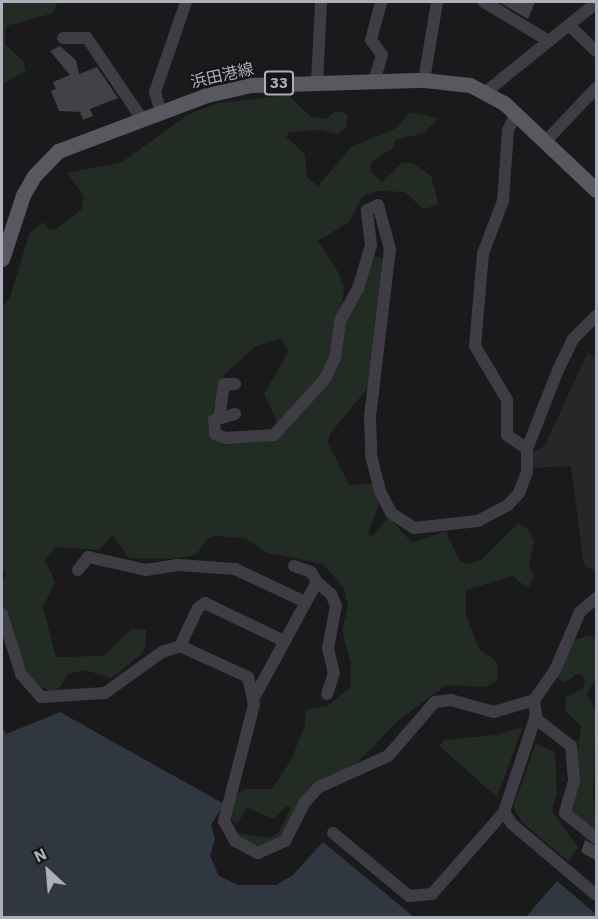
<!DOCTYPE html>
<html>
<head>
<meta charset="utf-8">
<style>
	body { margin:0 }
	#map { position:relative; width:598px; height:919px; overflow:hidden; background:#1a1a1c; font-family:"IBM Plex Sans","Noto Sans JP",sans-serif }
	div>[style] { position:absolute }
	.built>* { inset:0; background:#272629 }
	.green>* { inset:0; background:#222b24 }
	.water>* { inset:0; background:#303741 }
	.building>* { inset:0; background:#424246 }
	.minor>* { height:12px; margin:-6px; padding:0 6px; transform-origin:6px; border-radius:6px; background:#3d3d43 }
	.major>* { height:15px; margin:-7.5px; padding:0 7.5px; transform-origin:7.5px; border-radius:7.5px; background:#575860 }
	span { translate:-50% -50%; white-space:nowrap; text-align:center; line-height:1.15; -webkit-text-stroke:4.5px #151517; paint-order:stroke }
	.shield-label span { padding:2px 4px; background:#151517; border:2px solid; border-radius:4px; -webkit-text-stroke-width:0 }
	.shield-label { font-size:15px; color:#adafbb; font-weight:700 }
	.street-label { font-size:16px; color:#adafbb }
	.frame { position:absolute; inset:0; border:3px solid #adafbb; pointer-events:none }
	.north { position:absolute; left:18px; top:841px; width:60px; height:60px; -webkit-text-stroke:4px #151517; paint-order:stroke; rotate:334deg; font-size:16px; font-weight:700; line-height:24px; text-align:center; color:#adafbb }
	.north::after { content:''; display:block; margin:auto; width:21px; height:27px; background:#adafbb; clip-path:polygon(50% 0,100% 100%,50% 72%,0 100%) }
</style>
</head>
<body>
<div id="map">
	<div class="built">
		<div style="clip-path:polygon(588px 352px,596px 359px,596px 570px,585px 567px,583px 559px,571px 466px,532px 468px,532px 452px,544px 447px)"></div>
	</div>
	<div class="green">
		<div style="clip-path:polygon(2px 2px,57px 2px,54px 13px,6px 26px,5px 44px,23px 61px,26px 71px,2px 84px)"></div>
		<div style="clip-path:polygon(evenodd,288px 95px,311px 117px,325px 119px,337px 111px,347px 114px,346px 128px,337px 134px,320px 130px,289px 132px,286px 137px,305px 154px,307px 177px,318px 186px,351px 147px,396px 128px,410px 112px,439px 118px,424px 133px,395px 140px,393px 148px,372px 161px,370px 171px,382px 182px,402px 163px,413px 163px,431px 176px,439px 205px,423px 209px,405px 192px,376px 191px,362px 197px,349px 222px,318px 241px,338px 272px,344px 287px,342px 307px,369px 262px,375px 256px,386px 260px,371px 384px,330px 434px,328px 443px,349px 485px,373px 484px,378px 493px,379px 504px,368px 533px,373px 536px,389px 517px,412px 543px,446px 531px,459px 560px,467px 564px,481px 560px,518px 523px,529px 530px,534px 542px,529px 567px,534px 576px,528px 588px,512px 576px,466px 590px,466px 615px,479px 649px,497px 662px,497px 681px,485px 687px,446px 685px,400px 719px,351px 769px,333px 777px,279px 841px,259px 848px,241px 841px,237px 833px,269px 838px,278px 833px,291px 808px,287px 806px,274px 819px,247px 808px,237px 824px,231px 819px,236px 795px,244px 789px,272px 789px,291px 760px,305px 725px,305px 710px,327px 706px,351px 687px,351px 664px,342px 630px,348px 607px,344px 588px,323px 564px,268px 553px,245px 538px,215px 536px,207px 539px,196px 555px,171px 559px,129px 558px,113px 535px,99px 550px,56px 547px,45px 560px,55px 582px,43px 607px,56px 657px,103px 656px,133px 628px,146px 630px,146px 645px,142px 654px,111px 678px,85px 670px,68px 674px,56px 693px,33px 684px,7px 624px,2px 601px,2px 582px,6px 576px,2px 562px,2px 308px,10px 297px,30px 232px,43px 222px,50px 230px,57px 228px,82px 209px,84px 196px,67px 173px,122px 162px,189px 114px,219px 103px,288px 95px,281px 338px,288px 352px,264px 394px,279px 426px,267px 437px,210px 432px,208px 426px,224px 375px,256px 346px,281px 338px)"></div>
		<div style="clip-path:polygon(587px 636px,596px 637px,596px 680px,587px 693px,596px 713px,593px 796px,596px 833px,570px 814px,581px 726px,565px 711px,566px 697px,584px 688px,585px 679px,579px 673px,565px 682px,557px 678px,572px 641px)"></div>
		<div style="clip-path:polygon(518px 728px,522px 729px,497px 797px,439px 746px,444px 740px,496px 735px)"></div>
		<div style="clip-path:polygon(536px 744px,555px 752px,557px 792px,552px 811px,578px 847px,569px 862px,523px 823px,513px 807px)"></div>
	</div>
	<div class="water">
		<div style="clip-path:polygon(60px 712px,224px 804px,211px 825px,215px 839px,210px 856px,219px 876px,238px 885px,276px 885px,293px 875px,323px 842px,414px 917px,2px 917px,2px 727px,6px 734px)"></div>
		<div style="clip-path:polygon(557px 881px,596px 914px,596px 917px,526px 917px)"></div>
	</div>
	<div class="building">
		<div style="clip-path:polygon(499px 2px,535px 2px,528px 19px)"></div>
		<div style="clip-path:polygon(60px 46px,76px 60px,79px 74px,97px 67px,118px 98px,90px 109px,93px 116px,83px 120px,80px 112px,59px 111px,51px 91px,56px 89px,53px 82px,70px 75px,50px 51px)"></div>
		<div style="clip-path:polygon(585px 840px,597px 846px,597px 861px,581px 852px)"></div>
	</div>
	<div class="minor">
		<div style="left:484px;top:2px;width:76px;rotate:31deg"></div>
		<div style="left:569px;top:25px;width:37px;rotate:44deg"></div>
		<div style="left:63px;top:38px;width:24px"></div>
		<div style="left:87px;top:38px;width:98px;rotate:55.8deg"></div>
		<div style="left:424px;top:80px;width:79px;rotate:-80.5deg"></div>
		<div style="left:374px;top:81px;width:27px;rotate:-73deg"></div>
		<div style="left:382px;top:55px;width:19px;rotate:-126deg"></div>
		<div style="left:371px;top:40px;width:39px;rotate:-75deg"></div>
		<div style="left:317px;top:82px;width:80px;rotate:-87.1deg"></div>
		<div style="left:487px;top:91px;width:140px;rotate:-38.9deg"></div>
		<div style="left:161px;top:112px;width:21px;rotate:-107deg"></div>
		<div style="left:155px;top:92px;width:95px;rotate:-71deg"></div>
		<div style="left:516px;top:113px;width:19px;rotate:115deg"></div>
		<div style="left:508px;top:130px;width:71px;rotate:94deg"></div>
		<div style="left:503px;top:201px;width:56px;rotate:111deg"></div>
		<div style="left:483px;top:253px;width:93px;rotate:94.9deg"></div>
		<div style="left:475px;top:346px;width:63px;rotate:59.3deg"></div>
		<div style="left:507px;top:400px;width:35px;rotate:90deg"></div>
		<div style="left:507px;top:435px;width:24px;rotate:35deg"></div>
		<div style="left:545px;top:142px;width:74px;rotate:-46.6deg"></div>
		<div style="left:235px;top:414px;width:22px;rotate:164deg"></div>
		<div style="left:214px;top:420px;width:14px;rotate:86deg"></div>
		<div style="left:215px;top:434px;width:12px;rotate:20deg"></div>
		<div style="left:226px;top:438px;width:48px;rotate:-3.6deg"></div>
		<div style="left:274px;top:435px;width:76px;rotate:-47.7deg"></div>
		<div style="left:325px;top:379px;width:23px;rotate:-65deg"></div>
		<div style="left:335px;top:358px;width:37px;rotate:-82deg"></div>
		<div style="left:340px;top:321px;width:37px;rotate:-61deg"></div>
		<div style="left:358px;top:289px;width:46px;rotate:-73.5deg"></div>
		<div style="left:371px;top:245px;width:35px;rotate:-97deg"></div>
		<div style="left:367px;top:210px;width:12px;rotate:-24deg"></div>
		<div style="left:378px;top:205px;width:46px;rotate:74.7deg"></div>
		<div style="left:390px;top:249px;width:169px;rotate:96.8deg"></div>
		<div style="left:370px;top:417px;width:38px;rotate:88deg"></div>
		<div style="left:371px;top:455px;width:37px;rotate:76deg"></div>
		<div style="left:380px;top:491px;width:25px;rotate:63deg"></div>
		<div style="left:391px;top:513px;width:27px;rotate:33deg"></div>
		<div style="left:414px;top:528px;width:64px;rotate:-6.2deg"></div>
		<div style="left:478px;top:521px;width:34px;rotate:-28deg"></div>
		<div style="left:508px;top:505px;width:16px;rotate:-47deg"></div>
		<div style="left:519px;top:493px;width:22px;rotate:-69deg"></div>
		<div style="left:527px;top:472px;width:23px;rotate:-90deg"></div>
		<div style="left:527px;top:449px;width:85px;rotate:-68.6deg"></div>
		<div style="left:558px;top:370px;width:34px;rotate:-64deg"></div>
		<div style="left:573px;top:339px;width:33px;rotate:-45deg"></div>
		<div style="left:219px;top:417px;width:33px;rotate:-81deg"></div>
		<div style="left:224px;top:384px;width:11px"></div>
		<div style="left:294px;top:566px;width:18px;rotate:19deg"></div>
		<div style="left:311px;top:572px;width:12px;rotate:59deg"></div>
		<div style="left:78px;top:570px;width:16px;rotate:-52deg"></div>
		<div style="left:88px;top:557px;width:59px;rotate:12.6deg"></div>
		<div style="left:146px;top:570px;width:32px;rotate:-9deg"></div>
		<div style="left:178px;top:565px;width:57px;rotate:4deg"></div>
		<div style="left:235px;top:569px;width:75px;rotate:25.2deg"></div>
		<div style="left:2px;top:614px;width:63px;rotate:72.4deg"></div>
		<div style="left:21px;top:674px;width:30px;rotate:49deg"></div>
		<div style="left:41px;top:697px;width:64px;rotate:-3.6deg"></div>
		<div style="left:105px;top:693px;width:70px;rotate:-35.7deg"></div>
		<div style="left:162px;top:652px;width:19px;rotate:-18deg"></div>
		<div style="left:180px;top:646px;width:75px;rotate:24.5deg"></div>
		<div style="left:248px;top:677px;width:29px;rotate:78deg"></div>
		<div style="left:254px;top:705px;width:120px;rotate:104.5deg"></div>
		<div style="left:224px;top:821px;width:23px;rotate:61deg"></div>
		<div style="left:235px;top:841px;width:26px;rotate:28deg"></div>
		<div style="left:258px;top:853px;width:30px;rotate:-24deg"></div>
		<div style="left:285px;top:841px;width:44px;rotate:-62.9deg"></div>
		<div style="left:305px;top:802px;width:21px;rotate:-47deg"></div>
		<div style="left:319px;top:787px;width:76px;rotate:-24.2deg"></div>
		<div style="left:388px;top:756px;width:72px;rotate:-49deg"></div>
		<div style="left:435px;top:702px;width:16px;rotate:-7deg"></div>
		<div style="left:451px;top:700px;width:45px;rotate:15.6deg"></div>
		<div style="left:494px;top:712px;width:42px;rotate:-16.7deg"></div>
		<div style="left:534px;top:700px;width:37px;rotate:-55deg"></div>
		<div style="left:555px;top:670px;width:63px;rotate:-66.7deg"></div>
		<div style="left:580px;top:612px;width:21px;rotate:-41deg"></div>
		<div style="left:180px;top:646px;width:42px;rotate:-64.7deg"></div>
		<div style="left:198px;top:608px;width:9px;rotate:-36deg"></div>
		<div style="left:205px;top:603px;width:88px;rotate:25.7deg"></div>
		<div style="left:255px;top:696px;width:130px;rotate:-61.5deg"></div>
		<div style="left:317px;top:582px;width:18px;rotate:41deg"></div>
		<div style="left:331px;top:594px;width:13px;rotate:67deg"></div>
		<div style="left:336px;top:606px;width:43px;rotate:100.8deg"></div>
		<div style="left:328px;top:648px;width:26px;rotate:77deg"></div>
		<div style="left:334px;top:673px;width:22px;rotate:108deg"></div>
		<div style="left:535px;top:718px;width:46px;rotate:37.9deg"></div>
		<div style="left:571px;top:746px;width:35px;rotate:85deg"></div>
		<div style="left:574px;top:781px;width:33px;rotate:106deg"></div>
		<div style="left:565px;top:813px;width:40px;rotate:39deg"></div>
		<div style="left:504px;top:812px;width:14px;rotate:56deg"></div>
		<div style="left:512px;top:824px;width:110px;rotate:40.2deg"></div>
		<div style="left:333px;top:833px;width:99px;rotate:39.7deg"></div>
		<div style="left:409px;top:896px;width:23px;rotate:-5deg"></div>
		<div style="left:432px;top:894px;width:109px;rotate:-48.7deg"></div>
		<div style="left:504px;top:812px;width:102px;rotate:-71.7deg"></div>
		<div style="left:536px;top:715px;width:15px;rotate:-98deg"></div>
	</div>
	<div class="major">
		<div style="left:2px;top:259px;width:67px;rotate:-71.8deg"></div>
		<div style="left:23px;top:195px;width:22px;rotate:-60deg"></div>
		<div style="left:34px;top:176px;width:35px;rotate:-46deg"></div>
		<div style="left:58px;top:151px;width:159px;rotate:-20.6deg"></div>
		<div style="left:207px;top:95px;width:45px;rotate:-12.8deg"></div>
		<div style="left:251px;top:85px;width:173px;rotate:-1.7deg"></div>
		<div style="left:424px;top:80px;width:46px;rotate:6.2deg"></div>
		<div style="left:470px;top:85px;width:38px;rotate:28deg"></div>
		<div style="left:504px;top:103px;width:127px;rotate:43.4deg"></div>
	</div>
	<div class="shield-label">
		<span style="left:279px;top:83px">33</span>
	</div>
	<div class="street-label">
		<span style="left:222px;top:75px;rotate:-13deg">浜田港線</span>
	</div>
	<div class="frame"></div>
	<div class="north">N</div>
</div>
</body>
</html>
